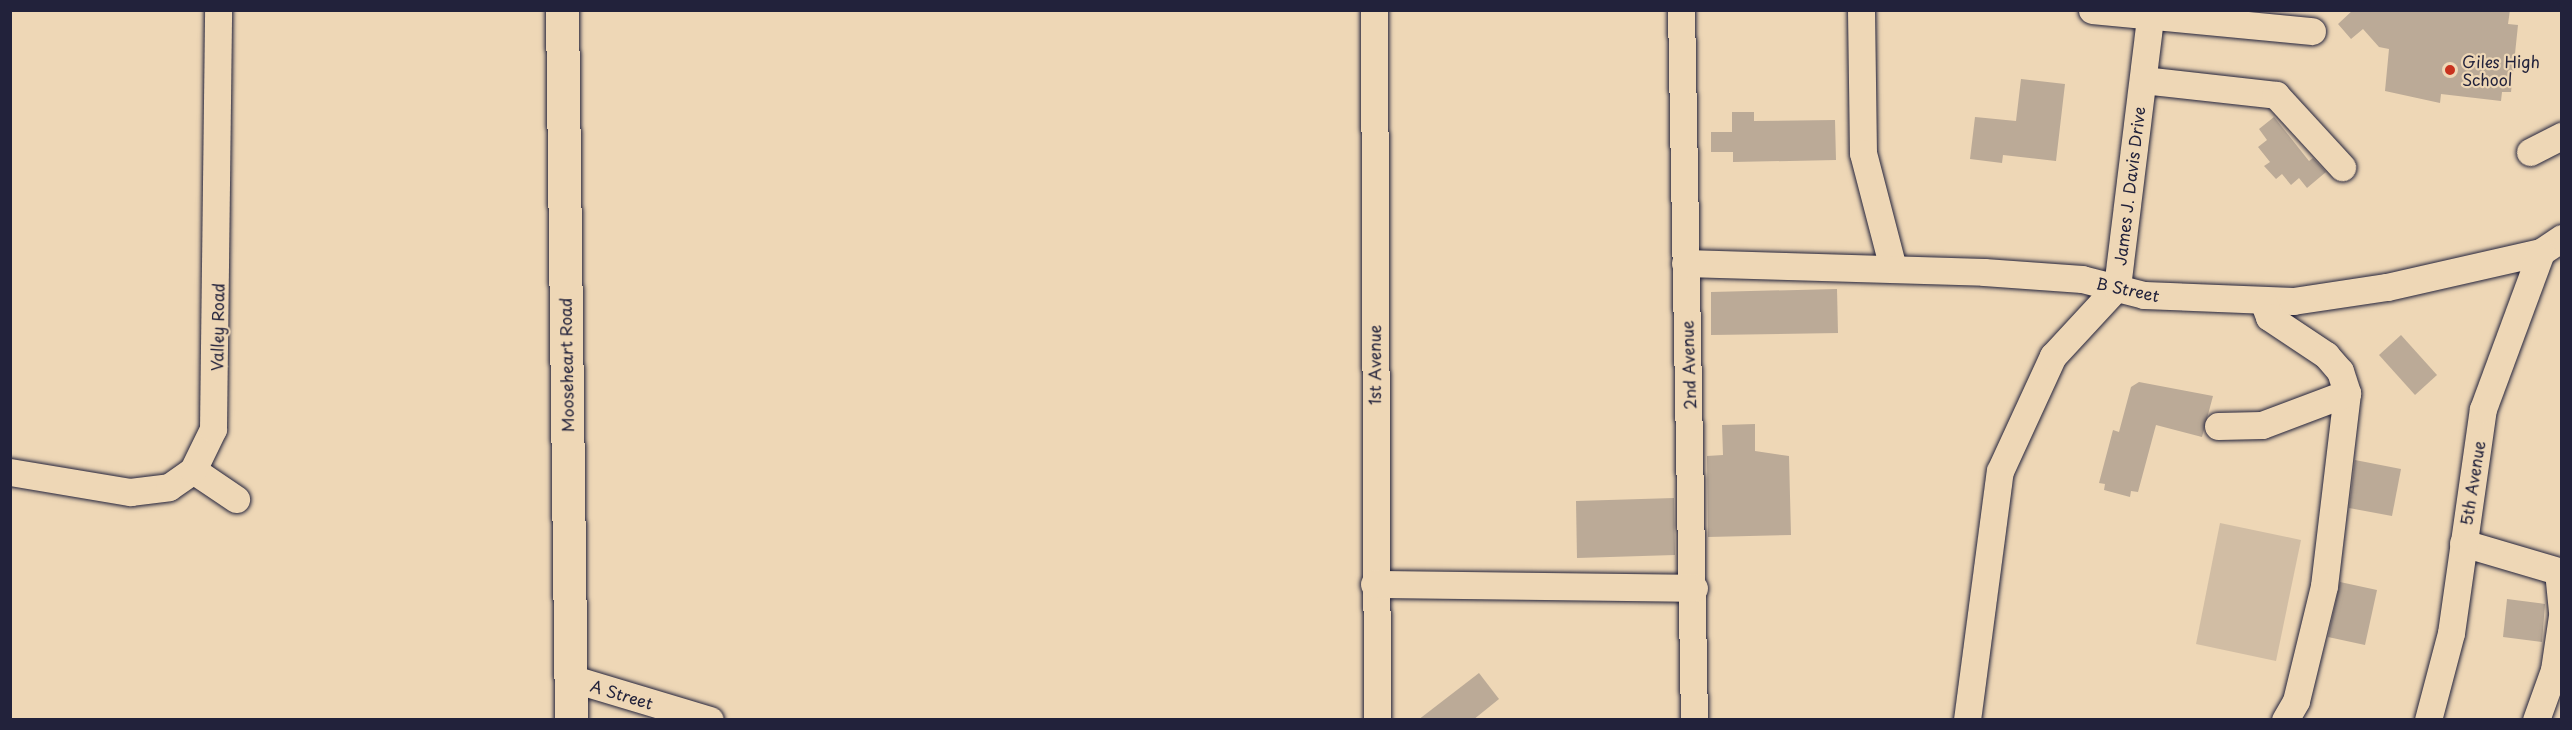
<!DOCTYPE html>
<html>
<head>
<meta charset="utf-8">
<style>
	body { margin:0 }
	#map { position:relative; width:2572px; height:730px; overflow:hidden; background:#eed7b6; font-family:"Playpen Sans",sans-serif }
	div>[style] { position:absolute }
	.green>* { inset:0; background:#d1bda4 }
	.building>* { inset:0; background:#bbaa97 }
	.roads { filter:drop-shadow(0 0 2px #22223b) drop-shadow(0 0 2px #22223b) }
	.minor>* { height:27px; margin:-13.5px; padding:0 13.5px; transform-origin:13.5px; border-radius:13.5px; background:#eed7b6 }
	.major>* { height:33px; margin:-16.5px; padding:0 16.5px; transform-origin:16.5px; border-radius:16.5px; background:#eed7b6 }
	.dots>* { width:16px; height:16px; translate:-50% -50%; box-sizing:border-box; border:3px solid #eed7b6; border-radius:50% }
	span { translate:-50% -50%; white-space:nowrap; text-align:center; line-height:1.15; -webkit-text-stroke:4.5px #eed7b6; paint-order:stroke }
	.poi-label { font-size:16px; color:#22223b }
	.left { translate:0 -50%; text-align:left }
	.street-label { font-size:16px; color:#22223b }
	.frame { position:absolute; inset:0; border:12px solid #22223b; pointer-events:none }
</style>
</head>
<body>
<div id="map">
	<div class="green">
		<div style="clip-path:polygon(2220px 523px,2301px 540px,2276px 661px,2196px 644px)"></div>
	</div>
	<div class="building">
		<div style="clip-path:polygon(2353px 10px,2510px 10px,2508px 24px,2518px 25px,2511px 92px,2502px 92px,2501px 101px,2441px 94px,2440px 103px,2385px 91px,2389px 49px,2379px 47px,2363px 29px,2351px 39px,2338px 24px)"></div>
		<div style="clip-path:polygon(2021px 79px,2065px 84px,2056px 161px,2003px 155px,2002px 163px,1970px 159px,1975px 117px,2016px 121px)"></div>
		<div style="clip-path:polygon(1732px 112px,1754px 112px,1754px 121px,1835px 120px,1836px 160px,1733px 162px,1733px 152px,1711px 152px,1711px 132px,1732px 132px)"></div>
		<div style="clip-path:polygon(2274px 117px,2309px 161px,2313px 158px,2326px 172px,2307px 188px,2299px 178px,2291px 185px,2282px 174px,2276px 179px,2264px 166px,2270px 162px,2258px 147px,2267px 140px,2259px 129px)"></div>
		<div style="clip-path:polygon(1837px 289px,1838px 333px,1711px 335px,1711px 292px)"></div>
		<div style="clip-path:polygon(2401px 335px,2437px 375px,2415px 395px,2379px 355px)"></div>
		<div style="clip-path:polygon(2139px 382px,2213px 396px,2202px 437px,2156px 425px,2138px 492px,2131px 491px,2130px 497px,2104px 490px,2105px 484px,2099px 483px,2113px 430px,2119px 432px,2131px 387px)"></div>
		<div style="clip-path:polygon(1755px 424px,1755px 451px,1789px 456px,1791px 535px,1708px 537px,1707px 456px,1723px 455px,1722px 425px)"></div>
		<div style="clip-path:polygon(2355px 460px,2401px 469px,2392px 516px,2349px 508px)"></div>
		<div style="clip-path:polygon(1674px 498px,1675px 555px,1577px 558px,1576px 501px)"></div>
		<div style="clip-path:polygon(2340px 582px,2377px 590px,2365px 645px,2328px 637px)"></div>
		<div style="clip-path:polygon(2507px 599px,2545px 604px,2542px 642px,2503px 637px)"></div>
		<div style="clip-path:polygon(1479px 673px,1499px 699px,1473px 720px,1418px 720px)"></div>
	</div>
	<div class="roads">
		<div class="minor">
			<div style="left:1374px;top:10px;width:710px;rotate:89.76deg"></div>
			<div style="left:1681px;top:10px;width:710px;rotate:88.95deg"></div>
			<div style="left:1861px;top:10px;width:143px;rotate:89.2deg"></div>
			<div style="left:1863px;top:153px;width:119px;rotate:75.4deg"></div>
			<div style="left:2092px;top:10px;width:221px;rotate:5.5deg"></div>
			<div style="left:2143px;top:80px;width:134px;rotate:6.4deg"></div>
			<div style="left:2276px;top:95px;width:98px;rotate:47.5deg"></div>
			<div style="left:2530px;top:152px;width:36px;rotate:-27deg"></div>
			<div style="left:1685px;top:263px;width:299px;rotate:1.7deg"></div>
			<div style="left:1984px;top:272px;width:98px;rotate:4.1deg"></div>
			<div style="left:2082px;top:279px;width:64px;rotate:14.5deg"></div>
			<div style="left:2144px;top:295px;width:149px;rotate:2.3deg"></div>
			<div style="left:2293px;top:301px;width:95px;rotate:-8.5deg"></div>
			<div style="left:2387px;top:287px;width:158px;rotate:-12.8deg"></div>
			<div style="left:2541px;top:252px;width:25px;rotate:-34deg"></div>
			<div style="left:2263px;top:301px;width:17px;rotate:69deg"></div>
			<div style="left:2269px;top:317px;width:69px;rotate:33.7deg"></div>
			<div style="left:2326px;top:355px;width:21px;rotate:49deg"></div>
			<div style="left:2340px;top:371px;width:23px;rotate:72deg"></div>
			<div style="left:2347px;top:393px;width:194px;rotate:96.8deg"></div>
			<div style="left:2324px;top:586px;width:118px;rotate:103.7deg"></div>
			<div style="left:2296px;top:701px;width:22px;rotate:120deg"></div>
			<div style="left:2218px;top:426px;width:44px;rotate:-1.3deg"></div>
			<div style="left:2262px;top:425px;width:91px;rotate:-20.6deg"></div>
			<div style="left:193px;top:470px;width:52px;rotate:34deg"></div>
			<div style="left:10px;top:472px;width:122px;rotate:9.5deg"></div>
			<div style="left:130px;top:492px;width:39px;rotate:-7deg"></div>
			<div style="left:169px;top:487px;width:29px;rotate:-35deg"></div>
			<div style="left:193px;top:470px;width:46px;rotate:-64deg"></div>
			<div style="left:213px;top:429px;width:419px;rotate:-89.3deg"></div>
			<div style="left:2463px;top:543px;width:99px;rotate:16.4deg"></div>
			<div style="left:2558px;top:571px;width:41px;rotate:84.4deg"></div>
			<div style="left:1374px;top:584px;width:320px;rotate:0.7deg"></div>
			<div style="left:570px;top:678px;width:146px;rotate:16.7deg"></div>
			<div style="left:1967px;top:720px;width:251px;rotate:-82.5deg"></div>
			<div style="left:2000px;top:471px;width:127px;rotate:-65.3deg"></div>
			<div style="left:2053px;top:356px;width:94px;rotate:-47.2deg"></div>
			<div style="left:2117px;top:287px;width:279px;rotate:-83deg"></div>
			<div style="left:2428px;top:720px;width:90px;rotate:-75.2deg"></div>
			<div style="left:2451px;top:633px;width:226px;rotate:-81.9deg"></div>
			<div style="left:2483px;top:409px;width:167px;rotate:-69.7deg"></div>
			<div style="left:2536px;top:720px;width:53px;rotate:-70.2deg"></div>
			<div style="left:2554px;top:670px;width:55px;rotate:-81.6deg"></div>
		</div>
		<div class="major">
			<div style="left:562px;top:10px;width:710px;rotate:89.27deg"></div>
		</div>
	</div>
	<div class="dots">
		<div style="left:2450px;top:70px;background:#c8321e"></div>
	</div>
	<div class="poi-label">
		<span class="left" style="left:2462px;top:70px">Giles High<br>School</span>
	</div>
	<div class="street-label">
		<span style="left:2129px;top:186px;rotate:-83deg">James J. Davis Drive</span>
		<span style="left:2128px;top:289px;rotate:12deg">B Street</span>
		<span style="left:217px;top:327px;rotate:-89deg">Valley Road</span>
		<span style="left:566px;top:365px;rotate:-91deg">Mooseheart Road</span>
		<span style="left:1374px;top:365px;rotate:-90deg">1st Avenue</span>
		<span style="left:1688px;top:365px;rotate:-92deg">2nd Avenue</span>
		<span style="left:2472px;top:483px;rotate:-81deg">5th Avenue</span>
		<span style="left:622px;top:694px;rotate:17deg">A Street</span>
	</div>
	<div class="frame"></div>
</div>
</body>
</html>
